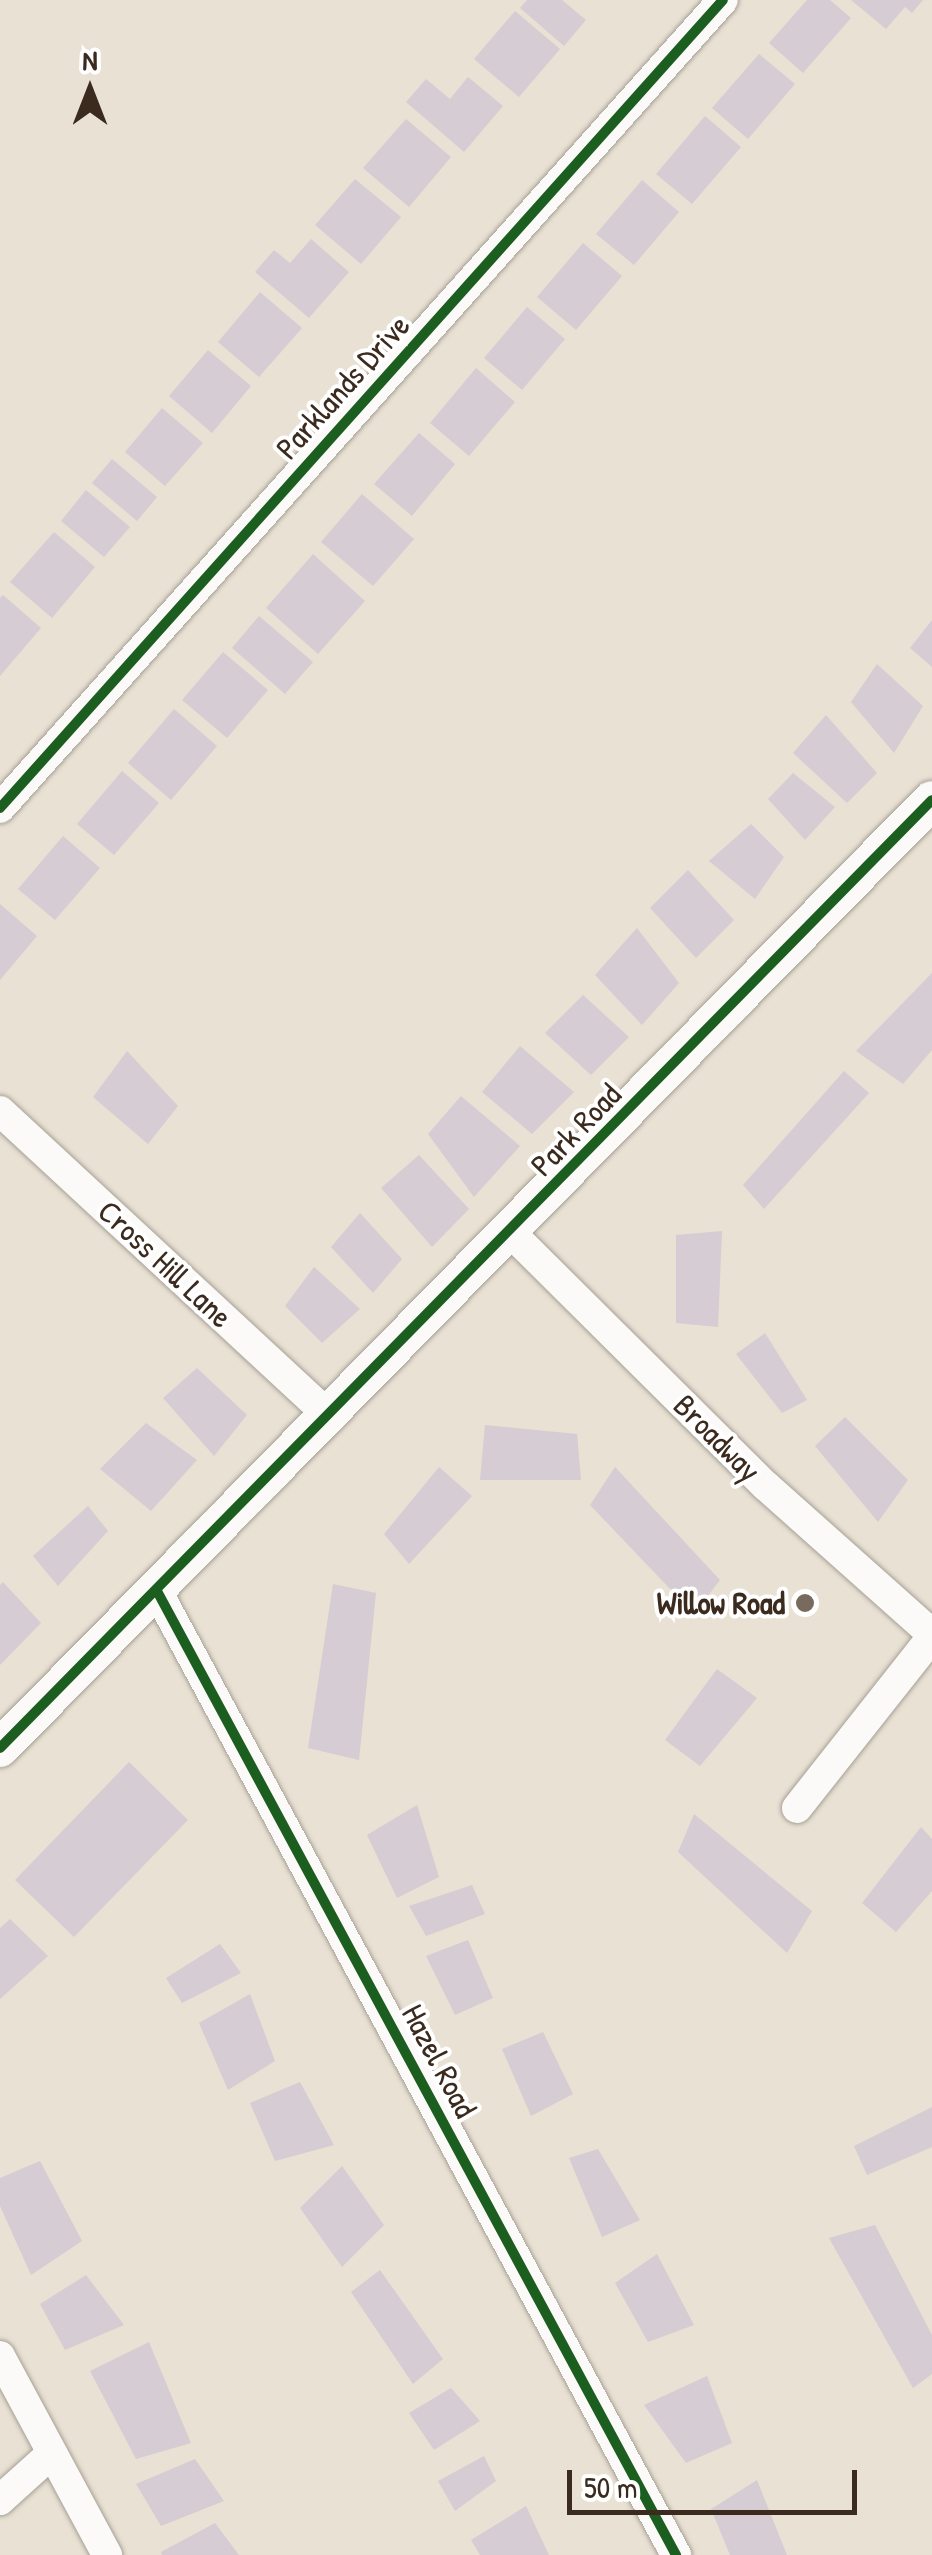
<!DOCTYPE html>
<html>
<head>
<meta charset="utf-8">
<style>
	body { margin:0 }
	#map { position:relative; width:932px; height:2555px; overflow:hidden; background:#e9e1d3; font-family:"Patrick Hand",sans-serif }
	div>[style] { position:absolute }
	.building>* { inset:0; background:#d6ccd3 }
	.roads { filter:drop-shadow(0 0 2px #a6a096) drop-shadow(0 0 2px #a6a096) }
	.minor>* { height:30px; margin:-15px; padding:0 15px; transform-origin:15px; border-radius:15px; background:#fcfaf8 }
	.tertiary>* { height:38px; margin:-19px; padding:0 19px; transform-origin:19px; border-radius:19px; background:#fcfaf8 }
	.cycleway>* { height:10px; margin:-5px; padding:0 5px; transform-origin:5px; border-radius:5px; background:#1b5e20 }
	.dots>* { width:28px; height:28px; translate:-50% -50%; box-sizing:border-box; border:5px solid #fff; border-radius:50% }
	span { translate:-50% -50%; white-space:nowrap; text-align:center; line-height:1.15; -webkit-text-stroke:8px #fff; paint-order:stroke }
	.street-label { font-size:32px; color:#3b2a1e }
	.poi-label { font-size:32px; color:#3b2a1e; font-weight:700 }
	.right { translate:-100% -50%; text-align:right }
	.north { position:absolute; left:40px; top:40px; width:100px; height:100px; -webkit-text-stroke:8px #fff; paint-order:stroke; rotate:0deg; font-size:28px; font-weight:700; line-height:40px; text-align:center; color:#3b2a1e }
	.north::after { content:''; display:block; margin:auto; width:35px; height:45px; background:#3b2a1e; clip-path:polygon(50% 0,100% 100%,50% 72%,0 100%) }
	.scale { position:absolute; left:567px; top:2470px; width:290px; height:45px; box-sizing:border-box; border:5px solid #3b2a1e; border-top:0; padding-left:12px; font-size:30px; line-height:35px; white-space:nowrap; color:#3b2a1e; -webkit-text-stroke:8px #fff; paint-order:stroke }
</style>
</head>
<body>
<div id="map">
	<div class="building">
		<div style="clip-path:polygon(527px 0,562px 0,586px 20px,564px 46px,520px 8px)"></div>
		<div style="clip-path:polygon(807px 0,830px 0,851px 18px,803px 73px,769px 43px)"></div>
		<div style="clip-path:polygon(851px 0,923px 0,912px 13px,905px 7px,886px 29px)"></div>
		<div style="clip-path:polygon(515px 11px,560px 49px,519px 97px,474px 59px)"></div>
		<div style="clip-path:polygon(759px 54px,795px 84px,748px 139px,712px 108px)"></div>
		<div style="clip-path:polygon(468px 77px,503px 106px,464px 152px,406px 102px,426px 79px,450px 99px)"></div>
		<div style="clip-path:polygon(705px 116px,741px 147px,692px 204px,656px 174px)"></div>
		<div style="clip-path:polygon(406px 119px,451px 157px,409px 207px,363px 168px)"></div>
		<div style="clip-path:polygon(355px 179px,401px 217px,361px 264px,315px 225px)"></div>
		<div style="clip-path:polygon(642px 180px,679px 212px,634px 265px,596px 234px)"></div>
		<div style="clip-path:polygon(311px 239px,349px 272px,309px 318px,255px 272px,274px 250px,290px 263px)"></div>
		<div style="clip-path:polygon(583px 243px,622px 276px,576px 330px,537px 297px)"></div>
		<div style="clip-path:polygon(260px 292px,302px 328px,259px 377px,218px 342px)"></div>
		<div style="clip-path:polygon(527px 307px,565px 339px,522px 390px,484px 358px)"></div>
		<div style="clip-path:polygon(208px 350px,251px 386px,212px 433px,169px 396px)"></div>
		<div style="clip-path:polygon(476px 368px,515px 402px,469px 456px,430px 423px)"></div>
		<div style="clip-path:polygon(162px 408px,203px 443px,165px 486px,125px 452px)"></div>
		<div style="clip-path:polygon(419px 433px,455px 464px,412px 516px,374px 484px)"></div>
		<div style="clip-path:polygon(112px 459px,157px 497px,137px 521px,92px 483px)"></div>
		<div style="clip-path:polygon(86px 490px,130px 527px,104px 557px,61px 521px)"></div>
		<div style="clip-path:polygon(362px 494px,414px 539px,373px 586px,321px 542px)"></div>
		<div style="clip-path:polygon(54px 532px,95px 567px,52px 618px,10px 582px)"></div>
		<div style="clip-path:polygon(313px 554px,365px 601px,318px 654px,266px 608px)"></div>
		<div style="clip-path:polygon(3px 595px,41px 628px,0 676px,0 598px)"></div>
		<div style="clip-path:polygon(259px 616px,313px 662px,285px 694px,232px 648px)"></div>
		<div style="clip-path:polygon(932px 620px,932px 667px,910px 648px)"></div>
		<div style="clip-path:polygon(223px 652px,268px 690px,227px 738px,182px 700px)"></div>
		<div style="clip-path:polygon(877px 664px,923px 706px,894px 753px,851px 702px)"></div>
		<div style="clip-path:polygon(174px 709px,217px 746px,171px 800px,128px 763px)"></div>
		<div style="clip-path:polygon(826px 715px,877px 773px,847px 803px,793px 753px)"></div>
		<div style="clip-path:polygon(122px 771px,159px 803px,114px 855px,77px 824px)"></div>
		<div style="clip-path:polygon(793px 773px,835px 807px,805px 840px,768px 799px)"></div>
		<div style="clip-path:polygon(751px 824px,784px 857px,755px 899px,709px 861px)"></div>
		<div style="clip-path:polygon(63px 836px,100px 868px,55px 920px,18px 889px)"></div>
		<div style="clip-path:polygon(688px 870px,734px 920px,696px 958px,650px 908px)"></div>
		<div style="clip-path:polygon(0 904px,37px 936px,0 980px)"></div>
		<div style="clip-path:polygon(637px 928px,679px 983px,642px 1025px,595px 975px)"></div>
		<div style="clip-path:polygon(932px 973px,932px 1050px,903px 1084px,856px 1051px)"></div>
		<div style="clip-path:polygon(583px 995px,629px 1037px,591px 1075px,545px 1033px)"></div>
		<div style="clip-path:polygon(520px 1046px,574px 1092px,532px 1134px,482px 1092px)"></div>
		<div style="clip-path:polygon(127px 1051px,178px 1106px,148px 1144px,93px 1097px)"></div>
		<div style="clip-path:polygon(844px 1071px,869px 1093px,764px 1209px,743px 1185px)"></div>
		<div style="clip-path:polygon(461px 1096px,520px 1146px,474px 1197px,428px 1134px)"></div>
		<div style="clip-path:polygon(419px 1155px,469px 1209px,432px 1247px,381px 1188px)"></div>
		<div style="clip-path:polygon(360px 1213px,402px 1259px,373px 1293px,331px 1247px)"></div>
		<div style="clip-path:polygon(722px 1231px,718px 1327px,676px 1323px,676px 1235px)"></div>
		<div style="clip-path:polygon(314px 1267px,360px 1309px,322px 1343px,285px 1306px)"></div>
		<div style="clip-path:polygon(765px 1333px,807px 1400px,782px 1413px,736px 1354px)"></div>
		<div style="clip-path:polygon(197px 1368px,247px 1415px,214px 1456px,163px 1398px)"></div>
		<div style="clip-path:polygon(845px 1417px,908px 1480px,878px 1522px,815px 1446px)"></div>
		<div style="clip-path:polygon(146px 1423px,197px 1460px,151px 1511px,100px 1469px)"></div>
		<div style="clip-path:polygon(485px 1425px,577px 1434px,581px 1480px,480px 1480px)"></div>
		<div style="clip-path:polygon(439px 1467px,472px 1496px,409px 1564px,384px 1534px)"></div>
		<div style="clip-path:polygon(615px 1467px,720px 1580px,694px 1614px,590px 1505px)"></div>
		<div style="clip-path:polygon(88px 1506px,108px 1531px,58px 1586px,33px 1556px)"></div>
		<div style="clip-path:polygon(3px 1582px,41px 1623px,0 1665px,0 1585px)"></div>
		<div style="clip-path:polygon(333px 1584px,376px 1593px,359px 1760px,308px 1748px)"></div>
		<div style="clip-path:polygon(717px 1669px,757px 1698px,700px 1766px,665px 1740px)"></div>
		<div style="clip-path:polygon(129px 1762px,188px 1820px,74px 1937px,15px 1880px)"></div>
		<div style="clip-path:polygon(417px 1805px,439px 1877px,397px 1898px,367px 1835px)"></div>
		<div style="clip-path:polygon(694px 1814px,812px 1911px,787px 1953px,678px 1852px)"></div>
		<div style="clip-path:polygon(921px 1827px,932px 1839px,932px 1891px,896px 1932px,862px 1903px)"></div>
		<div style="clip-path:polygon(472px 1885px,485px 1914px,426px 1936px,409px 1906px)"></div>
		<div style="clip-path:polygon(10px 1919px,48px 1956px,0 1999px,0 1928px)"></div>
		<div style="clip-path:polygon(468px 1940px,493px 1998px,455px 2015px,426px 1956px)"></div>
		<div style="clip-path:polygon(220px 1944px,241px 1973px,182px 2003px,166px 1978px)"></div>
		<div style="clip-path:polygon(250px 1994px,275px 2061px,228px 2090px,199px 2023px)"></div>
		<div style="clip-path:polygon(543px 2032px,573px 2094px,531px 2116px,502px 2049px)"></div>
		<div style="clip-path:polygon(300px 2082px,334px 2145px,275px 2161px,250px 2103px)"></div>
		<div style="clip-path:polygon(932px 2107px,932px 2147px,867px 2175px,854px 2146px)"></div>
		<div style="clip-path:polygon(598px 2149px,640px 2220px,602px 2237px,569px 2158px)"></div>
		<div style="clip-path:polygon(40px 2161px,82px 2241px,31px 2275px,0 2206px,0 2178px)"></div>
		<div style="clip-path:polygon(342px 2166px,384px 2225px,342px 2267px,300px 2208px)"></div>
		<div style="clip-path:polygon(875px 2225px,932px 2335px,932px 2374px,913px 2388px,829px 2238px)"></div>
		<div style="clip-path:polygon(657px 2254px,694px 2325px,648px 2342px,615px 2283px)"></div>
		<div style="clip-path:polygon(380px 2270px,443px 2359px,413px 2384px,351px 2292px)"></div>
		<div style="clip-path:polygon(86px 2275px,124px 2325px,65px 2350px,40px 2304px)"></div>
		<div style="clip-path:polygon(149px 2342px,191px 2443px,136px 2459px,90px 2371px)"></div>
		<div style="clip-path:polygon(707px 2376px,732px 2443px,686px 2463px,644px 2405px)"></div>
		<div style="clip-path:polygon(451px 2388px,480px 2421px,434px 2450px,409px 2413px)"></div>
		<div style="clip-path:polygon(484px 2456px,496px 2481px,455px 2511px,438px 2481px)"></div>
		<div style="clip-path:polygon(195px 2459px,224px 2501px,161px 2526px,136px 2484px)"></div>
		<div style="clip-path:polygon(757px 2480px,787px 2555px,730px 2555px,711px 2509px)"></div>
		<div style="clip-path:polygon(526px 2506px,549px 2555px,480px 2555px,471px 2540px)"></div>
		<div style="clip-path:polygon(215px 2523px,239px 2555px,162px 2555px,161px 2552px)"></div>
	</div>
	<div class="roads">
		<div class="minor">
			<div style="left:0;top:808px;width:1084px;rotate:-48.18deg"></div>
			<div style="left:0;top:1111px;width:451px;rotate:42.8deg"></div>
			<div style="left:511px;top:1233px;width:359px;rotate:44.8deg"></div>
			<div style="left:766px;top:1486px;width:222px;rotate:41.7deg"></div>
			<div style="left:157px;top:1591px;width:1095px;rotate:61.7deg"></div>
			<div style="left:797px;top:1808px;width:218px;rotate:-51.7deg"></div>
			<div style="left:0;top:2356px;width:226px;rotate:61.7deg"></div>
			<div style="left:0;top:2500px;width:70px;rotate:-42.1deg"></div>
		</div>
		<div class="tertiary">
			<div style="left:0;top:1748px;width:1329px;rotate:-45.49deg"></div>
		</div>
	</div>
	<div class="cycleway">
		<div style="left:0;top:808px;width:1084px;rotate:-48.18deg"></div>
		<div style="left:157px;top:1591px;width:1095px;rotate:61.7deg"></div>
		<div style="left:0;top:1748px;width:1329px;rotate:-45.49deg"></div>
	</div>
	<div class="dots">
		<div style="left:805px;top:1603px;background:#786a5d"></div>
	</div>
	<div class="street-label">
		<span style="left:343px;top:387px;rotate:-48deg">Parklands Drive</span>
		<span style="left:576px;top:1130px;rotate:-46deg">Park Road</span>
		<span style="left:165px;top:1264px;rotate:43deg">Cross Hill Lane</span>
		<span style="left:717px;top:1438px;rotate:45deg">Broadway</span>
		<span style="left:439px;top:2061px;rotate:62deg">Hazel Road</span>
	</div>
	<div class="poi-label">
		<span class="right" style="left:785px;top:1603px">Willow Road</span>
	</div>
	<div class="north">N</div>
	<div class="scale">50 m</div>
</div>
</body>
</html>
